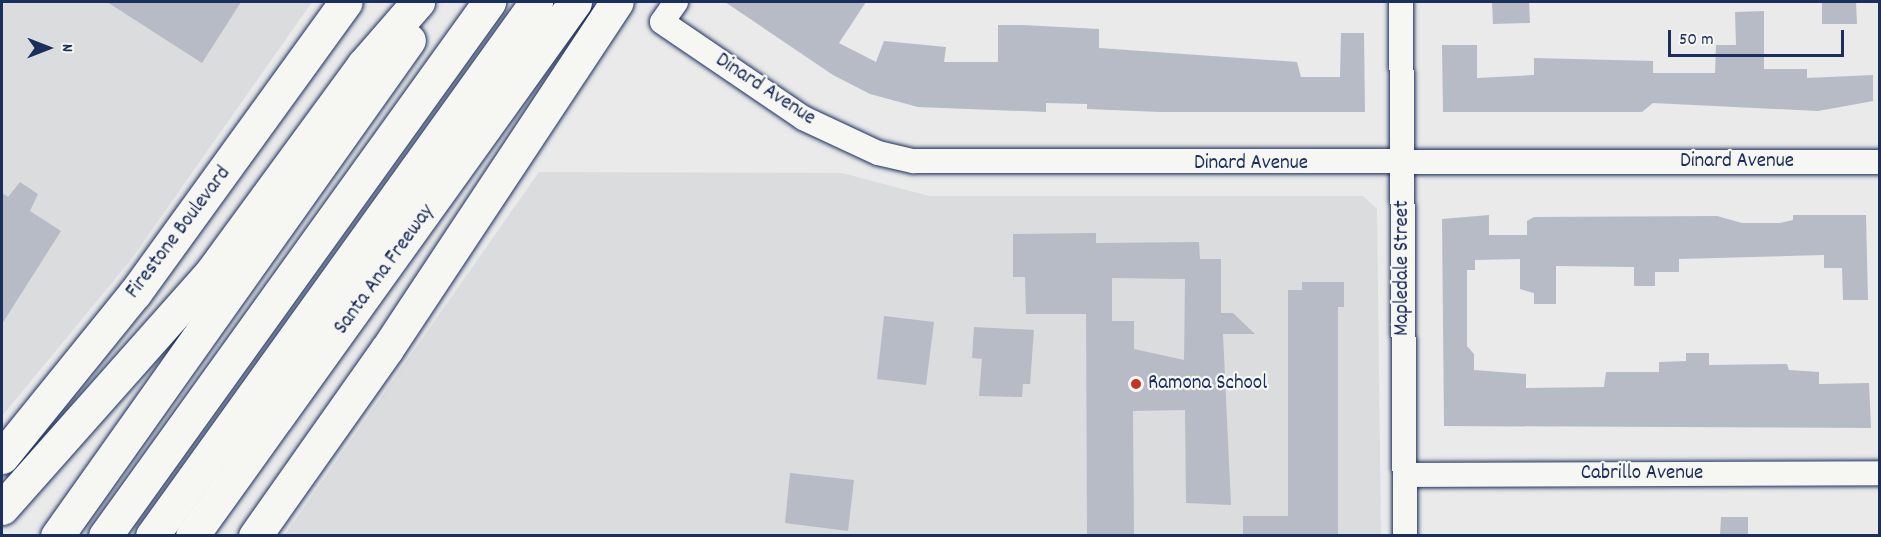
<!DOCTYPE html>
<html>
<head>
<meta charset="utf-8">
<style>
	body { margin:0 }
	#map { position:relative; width:1881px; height:537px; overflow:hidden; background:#e9eae9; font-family:Dekko,sans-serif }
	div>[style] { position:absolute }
	.built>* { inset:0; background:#dadcde }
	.building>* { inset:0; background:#b6bbc6 }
	.roads { filter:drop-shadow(0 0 2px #1b2f5e) drop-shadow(0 0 2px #1b2f5e) }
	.street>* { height:24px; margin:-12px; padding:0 12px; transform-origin:12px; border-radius:12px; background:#f6f6f2 }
	.secondary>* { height:33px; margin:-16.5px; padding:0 16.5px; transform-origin:16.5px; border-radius:16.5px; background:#f6f6f2 }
	.highway>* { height:33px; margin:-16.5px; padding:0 16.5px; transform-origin:16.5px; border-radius:16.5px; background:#f6f6f2 }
	.dots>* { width:16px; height:16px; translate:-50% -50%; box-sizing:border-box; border:3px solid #f6f6f2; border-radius:50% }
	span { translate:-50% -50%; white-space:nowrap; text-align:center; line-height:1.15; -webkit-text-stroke:4.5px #f6f6f2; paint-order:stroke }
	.street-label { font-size:21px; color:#1b2f5e }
	.poi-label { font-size:21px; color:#1b2f5e }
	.left { translate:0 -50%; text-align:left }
	.frame { position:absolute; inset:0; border:3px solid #1b2f5e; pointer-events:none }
	.north { position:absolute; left:18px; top:18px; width:60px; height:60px; -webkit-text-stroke:4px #f6f6f2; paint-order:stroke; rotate:90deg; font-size:16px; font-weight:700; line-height:24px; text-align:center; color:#1b2f5e }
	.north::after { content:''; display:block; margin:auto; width:21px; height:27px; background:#1b2f5e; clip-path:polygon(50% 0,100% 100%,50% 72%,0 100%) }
	.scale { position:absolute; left:1668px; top:30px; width:176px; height:27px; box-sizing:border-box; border:3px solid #1b2f5e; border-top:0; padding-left:8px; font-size:18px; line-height:21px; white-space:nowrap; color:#1b2f5e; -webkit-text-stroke:4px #f6f6f2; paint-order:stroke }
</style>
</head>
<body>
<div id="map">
	<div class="built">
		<div style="clip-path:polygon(2px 2px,312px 2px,130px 261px,2px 416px)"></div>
		<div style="clip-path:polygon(539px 172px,842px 173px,929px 196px,1363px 196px,1377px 209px,1381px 535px,284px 536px)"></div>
	</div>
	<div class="building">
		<div style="clip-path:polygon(107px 2px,241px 2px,202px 63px)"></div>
		<div style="clip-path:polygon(725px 2px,866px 2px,839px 43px,876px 62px,884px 41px,946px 47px,944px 62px,998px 62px,998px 25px,1022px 25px,1099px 29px,1099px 48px,1297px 62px,1301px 77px,1340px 77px,1341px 33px,1364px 33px,1365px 112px,1160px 112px,1087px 109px,1087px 104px,1046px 103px,1046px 112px,918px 107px,870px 94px,833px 75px)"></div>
		<div style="clip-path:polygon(1492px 2px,1529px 2px,1530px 23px,1493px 24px)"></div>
		<div style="clip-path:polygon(1822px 2px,1856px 2px,1857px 24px,1822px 24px)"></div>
		<div style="clip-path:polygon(1764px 11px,1764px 69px,1807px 69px,1807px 78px,1873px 75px,1873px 101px,1818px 111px,1653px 103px,1642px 112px,1443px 112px,1442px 45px,1477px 45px,1477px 78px,1534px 75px,1534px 58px,1653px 61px,1653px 73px,1715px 73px,1716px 45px,1736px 45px,1735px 12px)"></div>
		<div style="clip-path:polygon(20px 182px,38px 194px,30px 211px,61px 231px,2px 324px,2px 193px,8px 197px)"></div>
		<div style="clip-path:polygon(1489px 215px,1489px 235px,1527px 235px,1527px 221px,1534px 217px,1717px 216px,1742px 223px,1780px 223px,1793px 220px,1793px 215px,1866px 215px,1868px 300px,1843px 300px,1842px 268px,1824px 268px,1824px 255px,1679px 259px,1679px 272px,1655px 272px,1655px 286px,1634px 286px,1634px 267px,1556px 266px,1556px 304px,1534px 304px,1534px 293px,1520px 289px,1520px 259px,1475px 260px,1475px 270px,1467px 270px,1467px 346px,1474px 354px,1474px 370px,1526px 374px,1526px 388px,1604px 387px,1606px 372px,1659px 372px,1659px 362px,1686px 361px,1686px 353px,1709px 353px,1709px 365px,1787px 364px,1789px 370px,1819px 372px,1819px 384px,1869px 383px,1871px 428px,1444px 426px,1442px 219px)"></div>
		<div style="clip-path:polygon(evenodd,1096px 233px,1096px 243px,1199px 242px,1200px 259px,1221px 259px,1221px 313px,1233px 313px,1255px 334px,1223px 334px,1231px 505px,1186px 503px,1185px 410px,1133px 411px,1134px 536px,1087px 536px,1086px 314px,1026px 314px,1025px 277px,1013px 277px,1013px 234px,1096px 233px,1112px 278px,1185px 279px,1184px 360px,1134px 349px,1134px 321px,1112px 321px,1112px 278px)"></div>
		<div style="clip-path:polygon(1302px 282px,1344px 282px,1344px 307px,1338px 307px,1338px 536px,1243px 536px,1243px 516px,1288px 516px,1288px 290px,1302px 290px)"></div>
		<div style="clip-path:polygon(884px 316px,934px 322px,926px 385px,877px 379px)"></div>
		<div style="clip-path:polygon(974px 327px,1034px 330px,1030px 384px,1023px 384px,1022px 397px,979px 396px,982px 359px,972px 358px)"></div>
		<div style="clip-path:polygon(790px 473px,854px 480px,848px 531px,785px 523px)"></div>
		<div style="clip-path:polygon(1721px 517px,1748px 517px,1748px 536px,1720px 536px)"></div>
	</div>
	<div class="roads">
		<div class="street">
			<div style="left:676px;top:2px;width:24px;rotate:125deg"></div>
			<div style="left:662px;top:22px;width:171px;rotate:34.2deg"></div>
			<div style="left:803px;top:118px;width:83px;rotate:25deg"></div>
			<div style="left:878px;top:153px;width:37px;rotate:13deg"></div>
			<div style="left:914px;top:161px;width:966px;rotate:0.06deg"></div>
			<div style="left:1401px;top:2px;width:534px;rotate:89.57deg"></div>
			<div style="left:1405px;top:475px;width:475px;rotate:-0.2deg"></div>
		</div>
		<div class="secondary">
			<div style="left:2px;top:457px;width:211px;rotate:-51deg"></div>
			<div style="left:135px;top:293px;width:359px;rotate:-54.1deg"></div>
		</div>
		<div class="highway">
			<div style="left:2px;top:508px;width:318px;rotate:-48.4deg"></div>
			<div style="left:213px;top:270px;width:254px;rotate:-53.8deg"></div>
			<div style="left:363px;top:65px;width:84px;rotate:-48.9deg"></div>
			<div style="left:57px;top:536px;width:608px;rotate:-54.64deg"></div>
			<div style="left:105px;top:536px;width:658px;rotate:-54.28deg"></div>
			<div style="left:152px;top:536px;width:658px;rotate:-54.28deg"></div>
			<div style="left:192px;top:536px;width:657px;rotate:-54.35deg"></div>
			<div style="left:255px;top:536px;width:229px;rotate:-54.8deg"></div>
			<div style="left:387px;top:349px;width:416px;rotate:-56.5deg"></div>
		</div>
	</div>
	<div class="dots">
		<div style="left:1136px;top:384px;background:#c8321e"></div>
	</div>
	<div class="street-label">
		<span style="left:765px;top:90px;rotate:33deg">Dinard Avenue</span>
		<span style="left:1737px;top:162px">Dinard Avenue</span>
		<span style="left:1251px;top:164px">Dinard Avenue</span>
		<span style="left:179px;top:233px;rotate:-53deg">Firestone Boulevard</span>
		<span style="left:1403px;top:268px;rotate:-90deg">Mapledale Street</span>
		<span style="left:385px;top:270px;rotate:-54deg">Santa Ana Freeway</span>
		<span style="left:1642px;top:474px">Cabrillo Avenue</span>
	</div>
	<div class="poi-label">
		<span class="left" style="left:1148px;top:384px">Ramona School</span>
	</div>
	<div class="frame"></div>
	<div class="north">N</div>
	<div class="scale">50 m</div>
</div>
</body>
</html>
